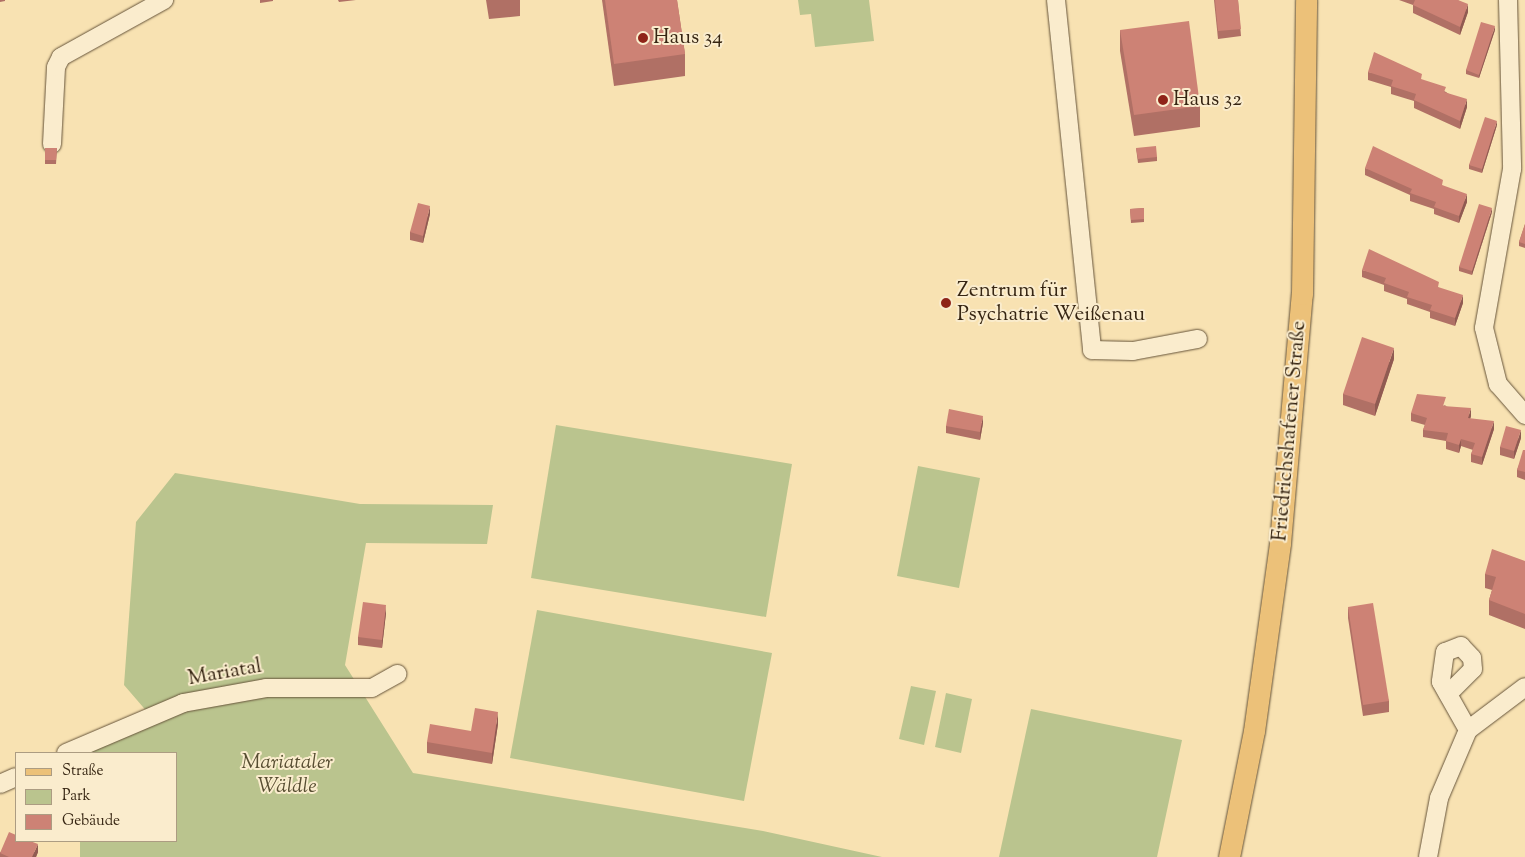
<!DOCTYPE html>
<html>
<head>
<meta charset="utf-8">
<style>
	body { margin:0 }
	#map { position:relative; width:1525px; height:857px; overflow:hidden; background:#f8e2b2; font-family:"Sorts Mill Goudy",serif }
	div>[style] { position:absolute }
	.green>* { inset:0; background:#bac48e }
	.roads { filter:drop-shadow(0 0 1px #66543a) drop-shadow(0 0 1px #66543a) }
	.minor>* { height:18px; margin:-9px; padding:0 9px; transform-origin:9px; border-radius:9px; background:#faeccd }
	.major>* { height:21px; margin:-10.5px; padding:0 10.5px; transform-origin:10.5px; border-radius:10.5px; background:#ecc179 }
	.wall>* { inset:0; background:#b07065 }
	.shaded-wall>* { inset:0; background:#905b52 }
	.building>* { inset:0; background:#cd8275 }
	.dots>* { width:14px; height:14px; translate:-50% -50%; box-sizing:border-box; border:2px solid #faeccd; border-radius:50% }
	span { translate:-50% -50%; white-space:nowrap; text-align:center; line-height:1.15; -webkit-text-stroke:4px #faeccd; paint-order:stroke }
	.poi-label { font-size:21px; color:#362512 }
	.left { translate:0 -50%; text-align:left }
	.street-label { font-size:21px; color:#362512 }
	.park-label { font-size:21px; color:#574d31; font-style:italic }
	.legend { position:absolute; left:15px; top:752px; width:162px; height:90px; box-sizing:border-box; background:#faeccd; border:1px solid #ac9c82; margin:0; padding:6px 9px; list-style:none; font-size:15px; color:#362512 }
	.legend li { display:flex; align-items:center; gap:10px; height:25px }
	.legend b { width:25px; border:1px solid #ac9c82 }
</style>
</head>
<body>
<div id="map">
	<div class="green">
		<div style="clip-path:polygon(798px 0,869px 0,874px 41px,815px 47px,811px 14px,800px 15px)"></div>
		<div style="clip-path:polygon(556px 425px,792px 464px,766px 617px,531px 578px)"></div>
		<div style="clip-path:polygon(918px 466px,980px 478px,959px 588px,897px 576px)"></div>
		<div style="clip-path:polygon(175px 473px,360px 504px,493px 505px,487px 544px,366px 543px,345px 665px,413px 773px,763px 831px,882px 857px,80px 857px,80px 841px,176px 841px,176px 753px,66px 753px,149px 714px,124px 685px,136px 522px)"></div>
		<div style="clip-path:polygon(537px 610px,772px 653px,744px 801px,510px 758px)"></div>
		<div style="clip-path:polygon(911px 686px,936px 691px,924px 745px,899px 739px)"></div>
		<div style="clip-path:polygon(946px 693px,972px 699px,961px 753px,935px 747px)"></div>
		<div style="clip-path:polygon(1031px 709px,1182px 740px,1157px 857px,999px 857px)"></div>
	</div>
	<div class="roads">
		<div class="minor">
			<div style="left:1056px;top:0;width:352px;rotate:84.1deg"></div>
			<div style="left:1092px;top:350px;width:41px;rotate:1.4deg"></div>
			<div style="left:1133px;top:351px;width:66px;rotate:-10.5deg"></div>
			<div style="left:1508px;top:0;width:169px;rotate:88.6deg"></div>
			<div style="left:1512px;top:169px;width:161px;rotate:100deg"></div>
			<div style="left:1484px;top:328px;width:58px;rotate:76deg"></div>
			<div style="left:1498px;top:384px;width:41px;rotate:48.9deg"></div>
			<div style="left:52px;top:144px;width:77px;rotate:-87deg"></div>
			<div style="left:56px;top:67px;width:11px;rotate:-63deg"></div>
			<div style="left:61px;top:57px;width:118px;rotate:-29deg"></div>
			<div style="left:1448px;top:694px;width:35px;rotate:-45deg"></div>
			<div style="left:1473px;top:669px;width:11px;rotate:-95deg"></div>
			<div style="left:1472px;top:658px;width:16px;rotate:-133deg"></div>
			<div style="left:1461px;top:646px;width:17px;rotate:159deg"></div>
			<div style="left:1445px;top:652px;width:30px;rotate:98deg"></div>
			<div style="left:1441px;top:682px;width:55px;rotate:60.6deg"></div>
			<div style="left:66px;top:753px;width:127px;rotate:-23.1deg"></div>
			<div style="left:183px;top:703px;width:84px;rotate:-10.2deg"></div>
			<div style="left:266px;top:688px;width:106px"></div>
			<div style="left:372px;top:688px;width:29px;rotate:-29deg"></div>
			<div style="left:0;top:784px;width:17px;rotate:-24deg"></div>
			<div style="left:1428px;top:857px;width:60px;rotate:-79.4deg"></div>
			<div style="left:1439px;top:798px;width:74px;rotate:-66.9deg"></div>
			<div style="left:1468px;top:730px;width:71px;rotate:-37deg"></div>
		</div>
		<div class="major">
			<div style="left:1229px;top:857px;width:128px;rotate:-78.8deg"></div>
			<div style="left:1254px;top:731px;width:190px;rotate:-82.1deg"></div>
			<div style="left:1280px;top:543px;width:250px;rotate:-85deg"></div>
			<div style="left:1302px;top:294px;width:294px;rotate:-89.2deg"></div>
		</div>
	</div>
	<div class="wall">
		<div style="clip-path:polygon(0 0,5px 0,5px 1px,0 2px)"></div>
		<div style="clip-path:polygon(260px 0,273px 0,273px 1px,260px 3px)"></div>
		<div style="clip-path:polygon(338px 0,356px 0,339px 2px)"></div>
		<div style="clip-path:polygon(486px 0,520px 0,520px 16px,489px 19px)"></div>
		<div style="clip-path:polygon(602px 0,677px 0,685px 54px,685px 76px,614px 86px)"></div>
		<div style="clip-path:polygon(1214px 0,1238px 0,1241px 36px,1218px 39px)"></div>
		<div style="clip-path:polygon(1399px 0,1458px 0,1468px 12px,1460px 35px,1413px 13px,1413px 5px)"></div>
		<div style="clip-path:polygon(1120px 30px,1200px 106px,1200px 127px,1134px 136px,1120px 51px)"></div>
		<div style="clip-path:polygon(1495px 30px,1479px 78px,1466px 74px,1466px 70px)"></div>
		<div style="clip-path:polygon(1368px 72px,1422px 80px,1446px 92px,1467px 107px,1460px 129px,1414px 108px,1414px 101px,1391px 94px,1391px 87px,1368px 80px)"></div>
		<div style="clip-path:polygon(1497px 125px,1482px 173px,1469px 169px,1469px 165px)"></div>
		<div style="clip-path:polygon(45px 148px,57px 148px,56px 164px,45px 164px)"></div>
		<div style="clip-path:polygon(1136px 148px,1157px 157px,1157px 161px,1138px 163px)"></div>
		<div style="clip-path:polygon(1365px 168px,1443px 186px,1467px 202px,1459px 223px,1434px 214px,1434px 209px,1410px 201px,1410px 195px,1365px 175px)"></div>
		<div style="clip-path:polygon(1144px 208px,1144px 222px,1131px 223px,1130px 209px)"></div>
		<div style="clip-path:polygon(1492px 212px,1472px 275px,1459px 271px,1459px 267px)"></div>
		<div style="clip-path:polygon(430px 214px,423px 243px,410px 240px,410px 232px)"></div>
		<div style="clip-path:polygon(1525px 224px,1525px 248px,1519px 246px,1519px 242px)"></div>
		<div style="clip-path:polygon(1362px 270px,1439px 288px,1463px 303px,1455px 326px,1430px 318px,1430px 312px,1407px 304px,1407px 299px,1384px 291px,1384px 285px,1362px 277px)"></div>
		<div style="clip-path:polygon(1394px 359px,1375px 416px,1343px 405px,1343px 394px)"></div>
		<div style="clip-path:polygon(1446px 405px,1445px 406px,1471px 416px,1470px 419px,1494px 429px,1482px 465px,1471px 462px,1471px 454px,1473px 450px,1461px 446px,1459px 453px,1446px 449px,1446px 441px,1423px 437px,1423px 430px,1425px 425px,1411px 421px,1411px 413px)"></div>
		<div style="clip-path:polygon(983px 423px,980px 440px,946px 433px,946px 426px)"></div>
		<div style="clip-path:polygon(1521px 438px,1514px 459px,1500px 455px,1500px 447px)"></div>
		<div style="clip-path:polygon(1525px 450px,1525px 480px,1517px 477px,1517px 470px)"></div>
		<div style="clip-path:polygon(1525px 561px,1525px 629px,1489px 615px,1489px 600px,1492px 590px,1485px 588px,1485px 574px)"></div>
		<div style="clip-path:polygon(1348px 607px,1389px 701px,1389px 712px,1363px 716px,1348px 618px)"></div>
		<div style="clip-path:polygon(386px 613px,382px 648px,358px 645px,358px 637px)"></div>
		<div style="clip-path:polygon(498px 724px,492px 764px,427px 753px,427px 742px,471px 731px)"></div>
		<div style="clip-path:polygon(0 852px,38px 852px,36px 857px,0 857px)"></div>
	</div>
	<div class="shaded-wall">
		<div style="clip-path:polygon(1468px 4px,1468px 12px,1460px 35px,1460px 27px)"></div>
		<div style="clip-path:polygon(1495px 26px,1495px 30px,1479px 78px,1479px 75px)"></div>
		<div style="clip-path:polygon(1467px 99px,1467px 107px,1460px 129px,1460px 121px)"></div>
		<div style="clip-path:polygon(1497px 121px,1497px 125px,1482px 173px,1482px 169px)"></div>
		<div style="clip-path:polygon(1467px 194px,1467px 202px,1459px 223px,1459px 216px)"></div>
		<div style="clip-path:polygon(430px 206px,430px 214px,423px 243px,423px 236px)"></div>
		<div style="clip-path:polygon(1492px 208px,1492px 212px,1472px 275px,1472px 271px)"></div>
		<div style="clip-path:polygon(1463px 295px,1463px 303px,1455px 326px,1455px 318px)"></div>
		<div style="clip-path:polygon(1394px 348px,1394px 359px,1375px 416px,1375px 404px)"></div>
		<div style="clip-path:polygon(1471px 408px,1471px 416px,1468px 426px,1468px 418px)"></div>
		<div style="clip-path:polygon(983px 416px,983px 423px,980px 440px,980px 432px)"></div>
		<div style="clip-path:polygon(1494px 421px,1494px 429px,1482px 465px,1482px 457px)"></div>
		<div style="clip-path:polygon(1521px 430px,1521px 438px,1514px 459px,1514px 451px)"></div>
		<div style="clip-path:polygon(1461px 439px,1461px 446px,1459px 453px,1459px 445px)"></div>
		<div style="clip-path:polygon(386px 605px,386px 613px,382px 648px,382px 640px)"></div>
		<div style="clip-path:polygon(498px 712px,498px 724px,492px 764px,492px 753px)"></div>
		<div style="clip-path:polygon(38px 844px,38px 852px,36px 857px,32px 857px)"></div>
	</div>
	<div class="building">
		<div style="clip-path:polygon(605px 0,677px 0,685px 54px,614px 64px)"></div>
		<div style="clip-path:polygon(1215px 0,1238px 0,1241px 29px,1218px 31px)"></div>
		<div style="clip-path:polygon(1415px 0,1458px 0,1468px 4px,1460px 27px,1413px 5px)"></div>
		<div style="clip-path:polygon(1189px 21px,1200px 106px,1134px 115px,1120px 30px)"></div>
		<div style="clip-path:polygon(1481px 22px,1495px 26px,1479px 75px,1466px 70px)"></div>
		<div style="clip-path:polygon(1374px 52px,1422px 74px,1421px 79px,1446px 87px,1444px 92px,1467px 99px,1460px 121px,1414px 100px,1416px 94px,1391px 86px,1393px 80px,1368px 72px)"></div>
		<div style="clip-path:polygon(1485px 117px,1497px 121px,1482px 169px,1469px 165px)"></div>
		<div style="clip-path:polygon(1156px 146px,1157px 157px,1138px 159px,1136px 148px)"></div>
		<div style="clip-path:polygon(1373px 146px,1443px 180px,1442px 185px,1467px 194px,1459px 216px,1434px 207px,1436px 202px,1410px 193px,1412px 189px,1365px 168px)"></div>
		<div style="clip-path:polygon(45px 148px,57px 148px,56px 160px,45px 160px)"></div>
		<div style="clip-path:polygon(418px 203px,430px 206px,423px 236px,410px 232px)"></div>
		<div style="clip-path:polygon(1479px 204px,1492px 208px,1472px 271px,1459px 267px)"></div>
		<div style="clip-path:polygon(1144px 208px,1144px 219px,1131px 220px,1130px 209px)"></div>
		<div style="clip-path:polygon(1525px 224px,1525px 244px,1519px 242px)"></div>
		<div style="clip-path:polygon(1369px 249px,1439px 282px,1438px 287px,1463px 295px,1455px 318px,1430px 310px,1432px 305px,1407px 297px,1409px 292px,1384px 283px,1386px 278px,1362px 270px)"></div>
		<div style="clip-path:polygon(1362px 337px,1394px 348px,1375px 404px,1343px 394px)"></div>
		<div style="clip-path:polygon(1417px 394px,1446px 397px,1443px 406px,1471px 408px,1468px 418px,1494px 421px,1482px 457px,1471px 454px,1475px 443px,1461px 439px,1459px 445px,1446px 441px,1448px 433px,1423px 430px,1427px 418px,1411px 413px)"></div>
		<div style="clip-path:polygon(949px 409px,983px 416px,980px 432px,946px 426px)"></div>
		<div style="clip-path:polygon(1506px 426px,1521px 430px,1514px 451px,1500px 447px)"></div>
		<div style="clip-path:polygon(1523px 450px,1525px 450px,1525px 472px,1517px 470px)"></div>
		<div style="clip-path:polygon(1492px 549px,1525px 561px,1525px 614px,1489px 600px,1496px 577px,1485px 574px)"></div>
		<div style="clip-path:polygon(363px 602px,386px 605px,382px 640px,358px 637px)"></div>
		<div style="clip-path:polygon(1373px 603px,1389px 701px,1363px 705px,1348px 607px)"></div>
		<div style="clip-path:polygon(475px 708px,498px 712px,492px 753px,427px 742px,430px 724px,471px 731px)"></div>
		<div style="clip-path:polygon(9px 832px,16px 835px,16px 841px,30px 841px,38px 844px,32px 857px,9px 857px,0 853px)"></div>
	</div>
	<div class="dots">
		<div style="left:643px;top:38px;background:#8f2418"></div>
		<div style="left:1163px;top:100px;background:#8f2418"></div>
		<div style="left:946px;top:303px;background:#8f2418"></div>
	</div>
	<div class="poi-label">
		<span class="left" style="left:653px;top:38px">Haus 34</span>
		<span class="left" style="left:1173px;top:100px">Haus 32</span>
		<span class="left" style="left:957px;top:303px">Zentrum für<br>Psychatrie Weißenau</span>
	</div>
	<div class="street-label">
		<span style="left:1290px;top:431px;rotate:-85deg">Friedrichshafener Straße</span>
		<span style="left:225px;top:673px;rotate:-10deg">Mariatal</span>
	</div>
	<div class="park-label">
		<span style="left:287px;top:775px">Mariataler<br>Wäldle</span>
	</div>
	<ul class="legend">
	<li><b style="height:6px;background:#ecc179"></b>Straße</li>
	<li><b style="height:14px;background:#bac48e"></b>Park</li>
	<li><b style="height:14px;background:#cd8275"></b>Gebäude</li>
	</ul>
</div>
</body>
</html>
